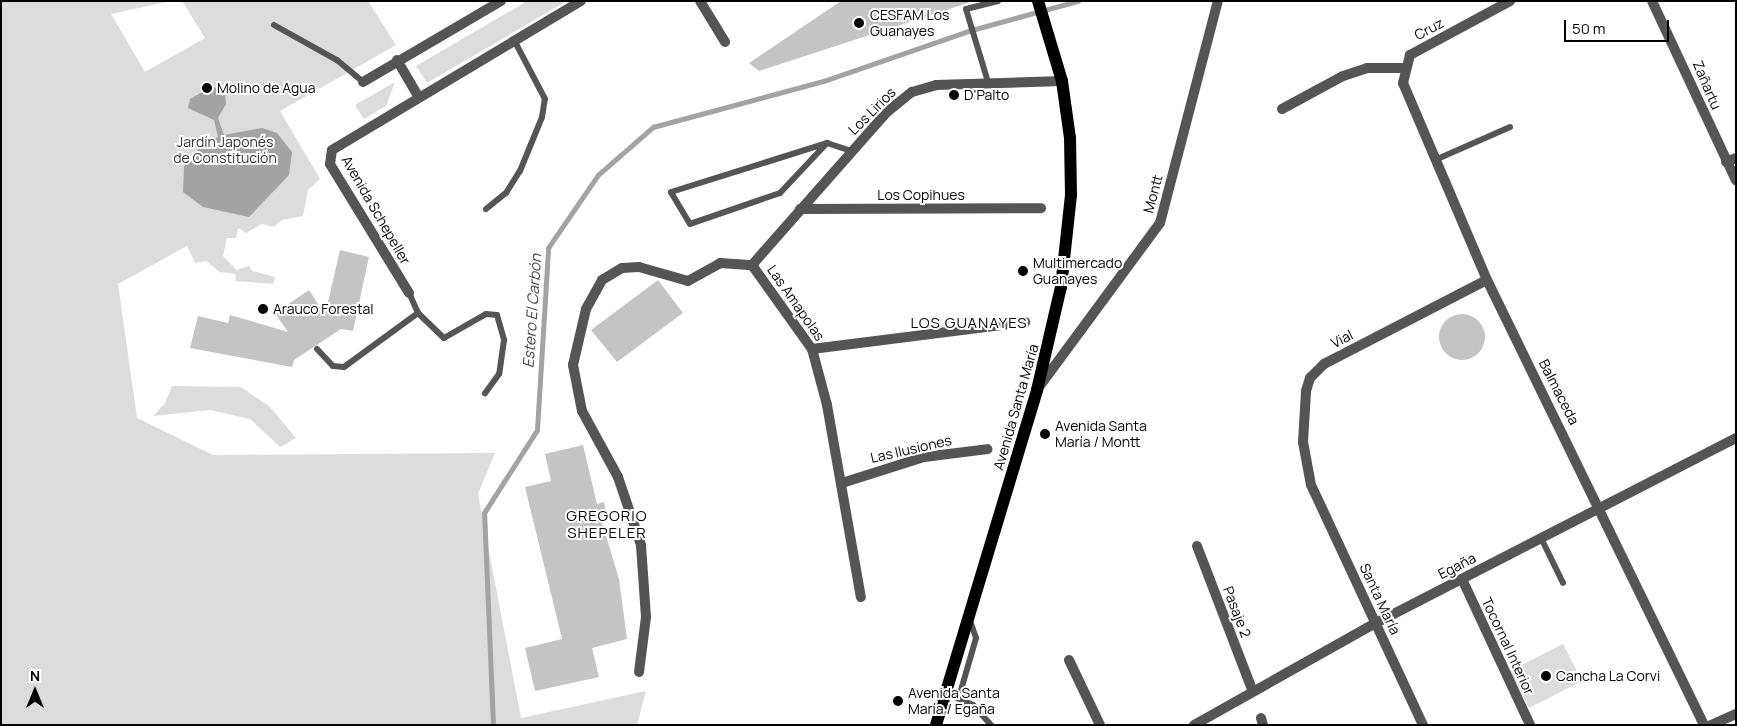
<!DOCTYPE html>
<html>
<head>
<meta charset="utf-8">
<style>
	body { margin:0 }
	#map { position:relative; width:1737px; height:726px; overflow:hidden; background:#fff; font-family:Manrope,sans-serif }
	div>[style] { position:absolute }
	.green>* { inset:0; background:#dcdcdc }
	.water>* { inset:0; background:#a3a3a3 }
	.stream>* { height:4.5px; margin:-2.25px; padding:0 2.25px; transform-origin:2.25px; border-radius:2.25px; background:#a3a3a3 }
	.building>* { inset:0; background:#c4c4c4 }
	.round { border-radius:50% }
	.service>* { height:6px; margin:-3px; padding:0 3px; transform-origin:3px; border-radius:3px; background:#555 }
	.minor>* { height:10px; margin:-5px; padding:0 5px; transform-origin:5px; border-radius:5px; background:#555 }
	.primary>* { height:12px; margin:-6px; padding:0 6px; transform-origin:6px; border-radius:6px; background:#000 }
	.dots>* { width:14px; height:14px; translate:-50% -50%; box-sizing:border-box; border:2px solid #fff; border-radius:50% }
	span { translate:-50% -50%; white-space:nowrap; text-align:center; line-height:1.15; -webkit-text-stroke:4px #fff; paint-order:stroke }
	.poi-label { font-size:14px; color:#000 }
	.left { translate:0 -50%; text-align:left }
	.street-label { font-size:14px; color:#000 }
	.park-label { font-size:14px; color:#333 }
	.water-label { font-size:15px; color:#444; font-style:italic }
	.neighbourhood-label { font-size:15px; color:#000; letter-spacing:1px }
	.frame { position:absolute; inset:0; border:2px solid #000; pointer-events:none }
	.north { position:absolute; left:10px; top:666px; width:50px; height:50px; -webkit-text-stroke:4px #fff; paint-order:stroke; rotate:0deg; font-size:14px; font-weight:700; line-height:20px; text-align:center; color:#000 }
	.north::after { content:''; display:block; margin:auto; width:18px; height:22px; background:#000; clip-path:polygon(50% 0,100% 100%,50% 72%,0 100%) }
	.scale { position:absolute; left:1564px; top:20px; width:105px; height:22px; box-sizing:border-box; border:2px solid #000; border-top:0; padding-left:6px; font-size:15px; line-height:18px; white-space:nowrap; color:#000; -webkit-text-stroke:4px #fff; paint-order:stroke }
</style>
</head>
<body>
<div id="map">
	<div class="green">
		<div style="clip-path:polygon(1px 1px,171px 1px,111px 14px,145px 72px,205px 38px,182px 1px,368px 1px,396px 45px,280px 111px,320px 179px,308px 190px,303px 216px,282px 220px,274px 227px,262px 224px,246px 233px,238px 228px,236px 238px,227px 238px,223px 256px,237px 270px,249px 266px,252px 271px,275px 277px,273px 284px,236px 281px,235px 274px,220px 272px,206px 261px,195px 263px,187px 246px,118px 284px,137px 418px,213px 455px,495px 453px,478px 494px,521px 718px,646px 691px,637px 725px,1px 725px)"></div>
		<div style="clip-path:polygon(527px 1px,567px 1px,427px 83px,416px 66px)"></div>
		<div style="clip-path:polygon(395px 82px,386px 106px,364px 119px,355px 105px)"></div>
		<div style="clip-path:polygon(172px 386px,241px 387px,270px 407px,296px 438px,280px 447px,250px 419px,210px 410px,153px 416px,165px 403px)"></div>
		<div style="clip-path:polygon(1563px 644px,1582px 681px,1529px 708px,1510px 671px)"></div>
	</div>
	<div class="water">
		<div style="clip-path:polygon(204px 83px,225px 92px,226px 104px,218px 118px,224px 135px,262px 128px,277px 133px,292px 152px,289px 175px,249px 217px,203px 207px,183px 192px,184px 167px,201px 146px,218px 137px,214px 120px,188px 108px,190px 99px,202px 92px)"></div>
	</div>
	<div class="stream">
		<div style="left:493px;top:725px;width:212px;rotate:-92.4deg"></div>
		<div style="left:484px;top:513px;width:98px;rotate:-57.4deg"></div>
		<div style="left:537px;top:430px;width:182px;rotate:-86.5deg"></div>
		<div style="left:548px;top:248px;width:88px;rotate:-55.6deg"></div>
		<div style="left:598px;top:175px;width:73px;rotate:-41.1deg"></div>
		<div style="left:653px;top:127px;width:177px;rotate:-15.1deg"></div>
		<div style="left:824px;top:81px;width:152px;rotate:-19.1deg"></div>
		<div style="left:968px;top:31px;width:114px;rotate:-15.3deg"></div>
	</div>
	<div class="building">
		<div style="clip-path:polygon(841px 1px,968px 1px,968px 3px,759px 71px,749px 63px)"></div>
		<div style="clip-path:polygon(340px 250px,369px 257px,353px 331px,341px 329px,294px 360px,292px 367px,190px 348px,198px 316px,228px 323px,230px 315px,288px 332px,275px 313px,309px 290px,325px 315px)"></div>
		<div style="clip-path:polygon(658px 280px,683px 313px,617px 362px,591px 330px)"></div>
		<div class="round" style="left:1439px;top:314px;width:46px;height:46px"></div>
		<div style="clip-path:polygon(583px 445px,597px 504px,604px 502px,607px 518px,601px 519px,619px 579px,627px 639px,592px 648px,599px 677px,535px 691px,525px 648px,562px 639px,525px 487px,551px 481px,545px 454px)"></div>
	</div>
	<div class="service">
		<div style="left:274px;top:25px;width:72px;rotate:29.1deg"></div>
		<div style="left:337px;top:60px;width:34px;rotate:40deg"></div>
		<div style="left:988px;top:82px;width:76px;rotate:-106.8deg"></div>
		<div style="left:966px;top:9px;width:33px;rotate:-14deg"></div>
		<div style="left:827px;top:143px;width:69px;rotate:133.2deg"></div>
		<div style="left:780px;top:193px;width:95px;rotate:161deg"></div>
		<div style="left:690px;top:224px;width:37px;rotate:-121deg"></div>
		<div style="left:671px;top:192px;width:164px;rotate:-17.4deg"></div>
		<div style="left:827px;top:143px;width:26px;rotate:18deg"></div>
		<div style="left:1435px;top:160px;width:82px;rotate:-23.7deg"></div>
		<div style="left:486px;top:209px;width:26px;rotate:-39deg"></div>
		<div style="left:506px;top:193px;width:26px;rotate:-58deg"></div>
		<div style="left:520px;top:171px;width:58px;rotate:-67.8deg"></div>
		<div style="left:542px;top:117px;width:18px;rotate:-81deg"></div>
		<div style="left:545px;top:99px;width:67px;rotate:-117.7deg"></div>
		<div style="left:418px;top:313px;width:36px;rotate:44deg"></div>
		<div style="left:444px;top:338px;width:48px;rotate:-29.7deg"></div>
		<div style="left:486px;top:314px;width:11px;rotate:5deg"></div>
		<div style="left:497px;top:315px;width:26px;rotate:74deg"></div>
		<div style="left:504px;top:340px;width:34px;rotate:98deg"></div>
		<div style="left:499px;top:374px;width:24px;rotate:126deg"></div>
		<div style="left:317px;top:349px;width:23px;rotate:47deg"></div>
		<div style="left:333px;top:366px;width:11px;rotate:5deg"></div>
		<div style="left:344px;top:367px;width:92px;rotate:-36.1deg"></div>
		<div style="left:418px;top:313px;width:22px;rotate:-114deg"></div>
		<div style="left:1541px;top:538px;width:50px;rotate:63.9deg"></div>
		<div style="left:946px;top:693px;width:30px;rotate:24deg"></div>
		<div style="left:973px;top:705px;width:27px;rotate:48deg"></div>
		<div style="left:959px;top:697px;width:61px;rotate:-73.9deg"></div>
		<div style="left:976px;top:638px;width:21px;rotate:-109deg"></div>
	</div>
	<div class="minor">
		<div style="left:700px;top:1px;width:48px;rotate:58.6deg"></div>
		<div style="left:1510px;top:1px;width:114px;rotate:151.6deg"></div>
		<div style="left:1410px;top:55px;width:29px;rotate:104deg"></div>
		<div style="left:1403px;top:83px;width:214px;rotate:66.9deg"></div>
		<div style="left:1487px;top:280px;width:495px;rotate:64deg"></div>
		<div style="left:1652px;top:1px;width:198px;rotate:64.9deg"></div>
		<div style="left:397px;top:60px;width:42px;rotate:59.7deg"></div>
		<div style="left:363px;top:82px;width:160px;rotate:-30.4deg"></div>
		<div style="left:1282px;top:109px;width:69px;rotate:-28.4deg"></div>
		<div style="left:1343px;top:76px;width:25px;rotate:-18deg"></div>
		<div style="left:1367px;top:68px;width:36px"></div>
		<div style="left:1726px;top:162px;width:11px;rotate:-22deg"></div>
		<div style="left:800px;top:209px;width:241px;rotate:-0.2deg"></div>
		<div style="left:752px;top:265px;width:204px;rotate:-48.6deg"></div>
		<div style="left:887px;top:112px;width:32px;rotate:-39deg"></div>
		<div style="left:912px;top:92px;width:25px;rotate:-16deg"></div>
		<div style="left:936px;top:85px;width:126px;rotate:-1.8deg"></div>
		<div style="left:409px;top:293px;width:151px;rotate:-121.5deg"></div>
		<div style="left:330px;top:164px;width:14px;rotate:-82deg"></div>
		<div style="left:332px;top:150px;width:290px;rotate:-30.9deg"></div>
		<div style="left:812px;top:349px;width:215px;rotate:-7.2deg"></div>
		<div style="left:1039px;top:387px;width:204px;rotate:-53.6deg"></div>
		<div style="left:1160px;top:223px;width:229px;rotate:-75.4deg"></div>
		<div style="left:842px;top:483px;width:86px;rotate:-17.6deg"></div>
		<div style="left:924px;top:457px;width:64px;rotate:-7.1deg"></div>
		<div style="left:1197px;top:546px;width:153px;rotate:69deg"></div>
		<div style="left:1462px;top:579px;width:161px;rotate:65deg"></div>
		<div style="left:1069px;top:660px;width:72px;rotate:64.5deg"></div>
		<div style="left:639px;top:672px;width:55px;rotate:-82.7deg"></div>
		<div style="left:646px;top:617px;width:72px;rotate:-94deg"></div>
		<div style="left:641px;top:545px;width:72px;rotate:-108.7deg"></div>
		<div style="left:618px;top:477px;width:75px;rotate:-118.6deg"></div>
		<div style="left:582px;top:411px;width:47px;rotate:-101.1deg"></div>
		<div style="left:573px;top:365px;width:57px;rotate:-76.9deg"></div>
		<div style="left:586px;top:309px;width:33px;rotate:-61deg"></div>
		<div style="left:602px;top:280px;width:23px;rotate:-31deg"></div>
		<div style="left:622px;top:268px;width:17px;rotate:-3deg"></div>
		<div style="left:639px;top:267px;width:51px;rotate:15.9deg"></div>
		<div style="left:688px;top:281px;width:37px;rotate:-29deg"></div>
		<div style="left:720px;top:263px;width:32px;rotate:4deg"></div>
		<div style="left:752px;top:265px;width:103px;rotate:54.5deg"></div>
		<div style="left:812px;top:349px;width:58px;rotate:75deg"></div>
		<div style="left:827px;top:405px;width:195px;rotate:80deg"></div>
		<div style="left:1261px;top:718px;width:7px;rotate:74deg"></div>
		<div style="left:1194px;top:725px;width:209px;rotate:-29.3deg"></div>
		<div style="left:1376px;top:623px;width:405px;rotate:-27.2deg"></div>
		<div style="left:1423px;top:725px;width:265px;rotate:-115deg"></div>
		<div style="left:1311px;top:485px;width:44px;rotate:-100.5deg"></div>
		<div style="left:1303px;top:442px;width:51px;rotate:-86.6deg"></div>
		<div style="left:1306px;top:391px;width:14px;rotate:-73deg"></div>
		<div style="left:1310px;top:378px;width:20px;rotate:-45deg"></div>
		<div style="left:1324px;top:364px;width:183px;rotate:-27.3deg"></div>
		<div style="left:1711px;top:725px;width:27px;rotate:-24deg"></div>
	</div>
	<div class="primary">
		<div style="left:936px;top:725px;width:350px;rotate:-73.2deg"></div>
		<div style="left:1037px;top:390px;width:106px;rotate:-76.9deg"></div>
		<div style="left:1061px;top:287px;width:93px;rotate:-83.8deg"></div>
		<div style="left:1071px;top:195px;width:57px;rotate:-91deg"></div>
		<div style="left:1070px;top:138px;width:58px;rotate:-98deg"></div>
		<div style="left:1062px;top:81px;width:84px;rotate:-106.7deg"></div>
	</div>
	<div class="dots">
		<div style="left:859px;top:23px;background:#000"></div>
		<div style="left:207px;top:88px;background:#000"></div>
		<div style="left:954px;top:95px;background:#000"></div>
		<div style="left:1023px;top:271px;background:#000"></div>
		<div style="left:263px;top:309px;background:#000"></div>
		<div style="left:1045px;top:434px;background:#000"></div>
		<div style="left:1546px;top:676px;background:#000"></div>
		<div style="left:898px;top:701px;background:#000"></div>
	</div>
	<div class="poi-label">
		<span class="left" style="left:870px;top:23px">CESFAM Los<br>Guanayes</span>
		<span class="left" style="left:217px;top:88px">Molino de Agua</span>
		<span class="left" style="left:964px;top:95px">D'Palto</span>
		<span class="left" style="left:1033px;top:271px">Multimercado<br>Guanayes</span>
		<span class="left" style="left:273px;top:309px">Arauco Forestal</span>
		<span class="left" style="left:1055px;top:434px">Avenida Santa<br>María / Montt</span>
		<span class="left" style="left:1556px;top:676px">Cancha La Corvi</span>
		<span class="left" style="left:908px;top:701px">Avenida Santa<br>María / Egaña</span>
	</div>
	<div class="street-label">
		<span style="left:1429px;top:29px;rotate:-28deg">Cruz</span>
		<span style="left:1707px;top:85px;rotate:67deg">Zañartu</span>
		<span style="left:872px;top:111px;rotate:-45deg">Los Lirios</span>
		<span style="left:1153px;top:194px;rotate:-75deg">Montt</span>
		<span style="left:921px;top:195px">Los Copihues</span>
		<span style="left:376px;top:210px;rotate:60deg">Avenida Schepeller</span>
		<span style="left:796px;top:303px;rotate:55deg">Las Amapolas</span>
		<span style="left:1342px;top:339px;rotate:-27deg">Vial</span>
		<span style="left:1559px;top:392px;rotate:63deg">Balmaceda</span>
		<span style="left:1016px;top:407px;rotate:-74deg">Avenida Santa María</span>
		<span style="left:911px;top:449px;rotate:-13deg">Las Ilusiones</span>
		<span style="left:1457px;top:566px;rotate:-27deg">Egaña</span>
		<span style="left:1380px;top:599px;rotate:65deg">Santa María</span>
		<span style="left:1237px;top:612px;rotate:69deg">Pasaje 2</span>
		<span style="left:1508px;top:646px;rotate:65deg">Tocornal Interior</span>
	</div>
	<div class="park-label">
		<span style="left:225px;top:150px">Jardín Japonés<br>de Constitución</span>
	</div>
	<div class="water-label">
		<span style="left:532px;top:311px;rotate:-86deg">Estero El Carbón</span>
	</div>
	<div class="neighbourhood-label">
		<span style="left:969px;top:323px">LOS GUANAYES</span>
		<span style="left:607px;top:524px">GREGORIO<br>SHEPELER</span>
	</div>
	<div class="frame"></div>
	<div class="north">N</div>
	<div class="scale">50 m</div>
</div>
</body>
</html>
